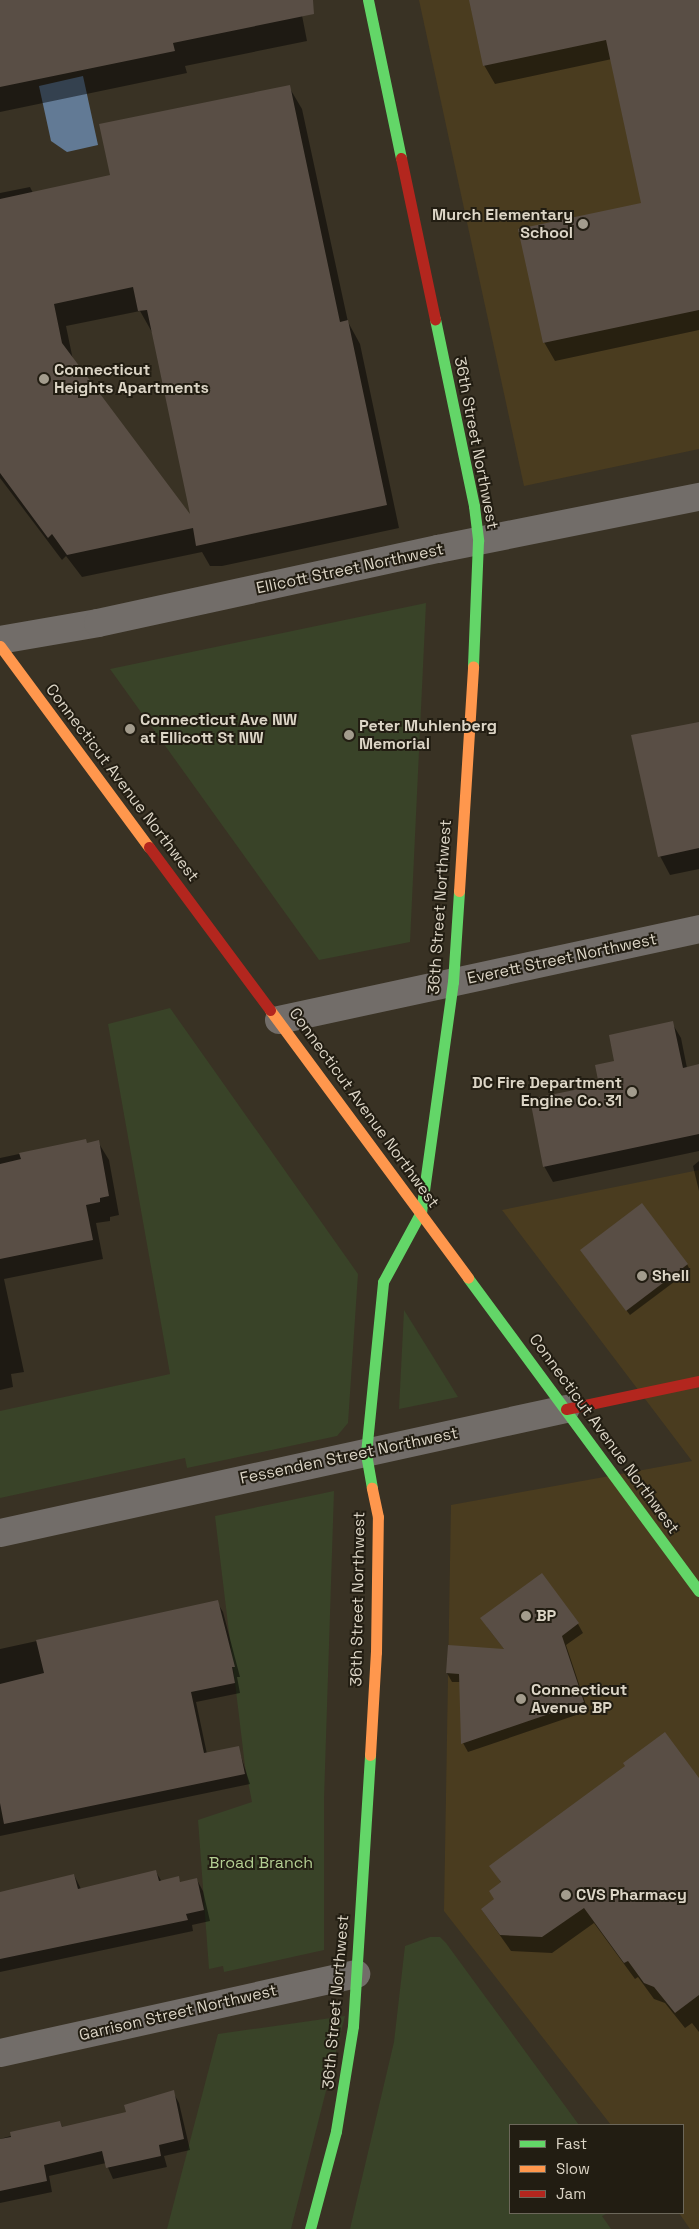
<!DOCTYPE html>
<html>
<head>
<meta charset="utf-8">
<style>
	body { margin:0 }
	#map { position:relative; width:699px; height:2229px; overflow:hidden; background:#393224; font-family:"Space Grotesk",sans-serif }
	div>[style] { position:absolute }
	.built>* { inset:0; background:#4a3c1f }
	.green>* { inset:0; background:#394328 }
	.water>* { inset:0; background:#627a95 }
	.shadow>* { inset:0; background:#0007 }
	.building>* { inset:0; background:#594e45 }
	.street>* { height:28px; margin:-14px; padding:0 14px; transform-origin:14px; border-radius:14px; background:#726d69 }
	.fast>* { height:11px; margin:-5.5px; padding:0 5.5px; transform-origin:5.5px; border-radius:5.5px; background:#63d668 }
	.slow>* { height:11px; margin:-5.5px; padding:0 5.5px; transform-origin:5.5px; border-radius:5.5px; background:#ff974d }
	.jam>* { height:11px; margin:-5.5px; padding:0 5.5px; transform-origin:5.5px; border-radius:5.5px; background:#b3261e }
	.dots>* { width:14px; height:14px; translate:-50% -50%; box-sizing:border-box; border:2px solid #221d12; border-radius:50% }
	span { translate:-50% -50%; white-space:nowrap; text-align:center; line-height:1.15; -webkit-text-stroke:4px #221d12; paint-order:stroke }
	.poi-label { font-size:16px; color:#dcd5c6; font-weight:700 }
	.right { translate:-100% -50%; text-align:right }
	.left { translate:0 -50%; text-align:left }
	.street-label { font-size:16px; color:#dcd5c6 }
	.park-label { font-size:16px; color:#b3ce92 }
	.legend { position:absolute; left:509px; top:2124px; width:175px; height:90px; box-sizing:border-box; background:#221d12; border:1px solid #6c675a; margin:0; padding:6px 9px; list-style:none; font-size:15px; color:#dcd5c6 }
	.legend li { display:flex; align-items:center; gap:10px; height:25px }
	.legend b { width:25px; border:1px solid #6c675a }
</style>
</head>
<body>
<div id="map">
	<div class="built">
		<div style="clip-path:polygon(419px 0,699px 0,699px 449px,524px 486px)"></div>
		<div style="clip-path:polygon(699px 1170px,699px 2229px,690px 2229px,679px 2213px,683px 2213px,683px 2125px,611px 2125px,444px 1911px,451px 1505px,692px 1461px,502px 1210px)"></div>
	</div>
	<div class="green">
		<div style="clip-path:polygon(426px 603px,410px 942px,319px 960px,110px 669px)"></div>
		<div style="clip-path:polygon(170px 1008px,358px 1274px,348px 1423px,337px 1436px,187px 1468px,185px 1458px,0 1498px,0 1411px,170px 1374px,108px 1024px)"></div>
		<div style="clip-path:polygon(404px 1310px,458px 1397px,399px 1409px)"></div>
		<div style="clip-path:polygon(334px 1491px,324px 1799px,324px 1950px,224px 1972px,223px 1966px,209px 1969px,198px 1820px,252px 1802px,245px 1766px,215px 1516px)"></div>
		<div style="clip-path:polygon(430px 1937px,440px 1937px,446px 1943px,579px 2125px,510px 2125px,510px 2213px,608px 2213px,602px 2216px,611px 2229px,350px 2229px,394px 2042px,405px 1946px)"></div>
		<div style="clip-path:polygon(345px 2016px,291px 2229px,167px 2229px,218px 2034px)"></div>
	</div>
	<div class="water">
		<div style="clip-path:polygon(83px 76px,98px 145px,67px 152px,51px 141px,39px 86px)"></div>
	</div>
	<div class="shadow">
		<div style="clip-path:polygon(0 0,299px 0,307px 41px,185px 66px,187px 73px,0 112px)"></div>
		<div style="clip-path:polygon(471px 0,699px 0,699px 330px,555px 361px,544px 342px,642px 204px,612px 59px,495px 84px,484px 65px)"></div>
		<div style="clip-path:polygon(evenodd,289px 87px,302px 109px,348px 322px,360px 344px,399px 528px,222px 566px,210px 566px,202px 552px,82px 577px,66px 556px,62px 560px,0 478px,0 193px,30px 187px,33px 193px,111px 176px,289px 87px,140px 311px,153px 334px,192px 519px,73px 360px,66px 326px,140px 311px)"></div>
		<div style="clip-path:polygon(699px 722px,699px 869px,670px 875px,660px 856px)"></div>
		<div style="clip-path:polygon(672px 1023px,681px 1038px,687px 1068px,699px 1065px,699px 1151px,553px 1182px,544px 1166px,616px 1062px)"></div>
		<div style="clip-path:polygon(85px 1140px,87px 1144px,98px 1142px,109px 1160px,119px 1215px,110px 1217px,110px 1221px,96px 1223px,103px 1259px,4px 1279px,24px 1372px,11px 1374px,13px 1387px,0 1390px,0 1158px)"></div>
		<div style="clip-path:polygon(699px 1161px,699px 1191px,693px 1166px)"></div>
		<div style="clip-path:polygon(585px 1256px,687px 1264px,690px 1270px,630px 1315px)"></div>
		<div style="clip-path:polygon(217px 1602px,223px 1612px,240px 1677px,237px 1677px,240px 1693px,196px 1702px,207px 1754px,238px 1747px,250px 1784px,0 1836px,0 1649px)"></div>
		<div style="clip-path:polygon(578px 1624px,583px 1633px,566px 1645px,588px 1711px,468px 1752px,463px 1743px,460px 1682px,452px 1682px,447px 1673px,505px 1650px,487px 1627px)"></div>
		<div style="clip-path:polygon(699px 1783px,699px 2032px,692px 2023px,685px 2028px,665px 2003px,654px 1999px,638px 1977px,635px 1979px,594px 1923px,552px 1953px,511px 1951px,482px 1910px,495px 1900px,502px 1884px,491px 1866px)"></div>
		<div style="clip-path:polygon(156px 1872px,162px 1882px,178px 1878px,181px 1883px,197px 1880px,203px 1891px,210px 1921px,192px 1925px,193px 1931px,0 1972px,0 1893px,74px 1875px,81px 1889px)"></div>
		<div style="clip-path:polygon(173px 2092px,179px 2103px,190px 2150px,164px 2156px,167px 2167px,113px 2179px,106px 2163px,49px 2176px,52px 2192px,0 2203px,0 2139px,60px 2122px,63px 2128px,127px 2113px)"></div>
	</div>
	<div class="building">
		<div style="clip-path:polygon(0 0,313px 0,314px 14px,173px 43px,175px 51px,0 87px)"></div>
		<div style="clip-path:polygon(469px 0,699px 0,699px 310px,543px 343px,518px 229px,641px 203px,606px 40px,483px 66px)"></div>
		<div style="clip-path:polygon(evenodd,290px 85px,340px 322px,348px 320px,387px 505px,196px 546px,193px 528px,67px 555px,52px 534px,48px 538px,0 473px,0 199px,110px 175px,99px 124px,290px 85px,133px 287px,138px 311px,147px 310px,190px 514px,62px 343px,54px 304px,133px 287px)"></div>
		<div style="clip-path:polygon(699px 722px,699px 848px,658px 857px,631px 735px)"></div>
		<div style="clip-path:polygon(673px 1021px,683px 1068px,699px 1064px,699px 1134px,543px 1167px,530px 1099px,599px 1085px,595px 1065px,614px 1061px,609px 1035px)"></div>
		<div style="clip-path:polygon(86px 1139px,87px 1143px,99px 1140px,109px 1196px,100px 1198px,100px 1202px,86px 1205px,93px 1240px,0 1259px,0 1164px,21px 1159px,19px 1153px)"></div>
		<div style="clip-path:polygon(642px 1203px,688px 1264px,626px 1311px,580px 1250px)"></div>
		<div style="clip-path:polygon(542px 1573px,579px 1623px,562px 1636px,584px 1702px,461px 1744px,459px 1674px,446px 1673px,448px 1645px,504px 1649px,480px 1618px)"></div>
		<div style="clip-path:polygon(218px 1600px,235px 1667px,232px 1667px,235px 1683px,191px 1692px,204px 1753px,239px 1746px,245px 1774px,4px 1824px,0 1803px,0 1684px,44px 1673px,36px 1640px)"></div>
		<div style="clip-path:polygon(665px 1732px,699px 1778px,699px 1995px,675px 2013px,654px 1987px,644px 1983px,628px 1961px,624px 1963px,584px 1908px,542px 1937px,500px 1935px,481px 1909px,494px 1899px,489px 1891px,501px 1882px,489px 1866px,625px 1766px,623px 1763px)"></div>
		<div style="clip-path:polygon(156px 1870px,159px 1881px,179px 1876px,180px 1882px,197px 1878px,204px 1910px,186px 1914px,188px 1920px,0 1959px,0 1892px,74px 1874px,78px 1889px)"></div>
		<div style="clip-path:polygon(174px 2090px,184px 2139px,159px 2145px,161px 2156px,106px 2168px,102px 2151px,44px 2165px,47px 2181px,0 2191px,0 2139px,11px 2137px,10px 2132px,60px 2121px,62px 2127px,126px 2112px,124px 2105px)"></div>
	</div>
	<div class="street">
		<div style="left:0;top:640px;width:99px;rotate:-9.8deg"></div>
		<div style="left:98px;top:623px;width:348px;rotate:-12.3deg"></div>
		<div style="left:438px;top:549px;width:266px;rotate:-11.3deg"></div>
		<div style="left:279px;top:1020px;width:430px;rotate:-12.2deg"></div>
		<div style="left:0;top:1533px;width:579px;rotate:-12.36deg"></div>
		<div style="left:0;top:2053px;width:365px;rotate:-12.5deg"></div>
	</div>
	<div class="fast">
		<div style="left:368px;top:0;width:161px;rotate:78.2deg"></div>
		<div style="left:435px;top:319px;width:191px;rotate:78.2deg"></div>
		<div style="left:474px;top:506px;width:35px;rotate:83deg"></div>
		<div style="left:478px;top:541px;width:125px;rotate:92.3deg"></div>
		<div style="left:468px;top:1278px;width:389px;rotate:53.6deg"></div>
		<div style="left:372px;top:1488px;width:36px;rotate:-100deg"></div>
		<div style="left:366px;top:1453px;width:172px;rotate:-84.3deg"></div>
		<div style="left:383px;top:1282px;width:80px;rotate:-61.5deg"></div>
		<div style="left:421px;top:1212px;width:232px;rotate:-82.1deg"></div>
		<div style="left:453px;top:982px;width:91px;rotate:-86.2deg"></div>
		<div style="left:310px;top:2229px;width:101px;rotate:-75.1deg"></div>
		<div style="left:336px;top:2131px;width:106px;rotate:-80.8deg"></div>
		<div style="left:353px;top:2026px;width:272px;rotate:-86.4deg"></div>
	</div>
	<div class="slow">
		<div style="left:0;top:646px;width:250px;rotate:53.5deg"></div>
		<div style="left:459px;top:891px;width:225px;rotate:-86.4deg"></div>
		<div style="left:270px;top:1010px;width:333px;rotate:53.5deg"></div>
		<div style="left:370px;top:1755px;width:103px;rotate:-86.7deg"></div>
		<div style="left:376px;top:1652px;width:135px;rotate:-89.2deg"></div>
		<div style="left:378px;top:1517px;width:30px;rotate:-102deg"></div>
	</div>
	<div class="jam">
		<div style="left:401px;top:158px;width:165px;rotate:78.1deg"></div>
		<div style="left:149px;top:847px;width:203px;rotate:53.4deg"></div>
		<div style="left:566px;top:1409px;width:136px;rotate:-11.9deg"></div>
	</div>
	<div class="dots">
		<div style="left:583px;top:224px;background:#a39c8d"></div>
		<div style="left:44px;top:379px;background:#a39c8d"></div>
		<div style="left:130px;top:729px;background:#a39c8d"></div>
		<div style="left:349px;top:735px;background:#a39c8d"></div>
		<div style="left:632px;top:1092px;background:#a39c8d"></div>
		<div style="left:642px;top:1276px;background:#a39c8d"></div>
		<div style="left:526px;top:1616px;background:#a39c8d"></div>
		<div style="left:521px;top:1699px;background:#a39c8d"></div>
		<div style="left:566px;top:1895px;background:#a39c8d"></div>
	</div>
	<div class="poi-label">
		<span class="right" style="left:573px;top:224px">Murch Elementary<br>School</span>
		<span class="left" style="left:54px;top:379px">Connecticut<br>Heights Apartments</span>
		<span class="left" style="left:140px;top:729px">Connecticut Ave NW<br>at Ellicott St NW</span>
		<span class="left" style="left:359px;top:735px">Peter Muhlenberg<br>Memorial</span>
		<span class="right" style="left:622px;top:1092px">DC Fire Department<br>Engine Co. 31</span>
		<span class="left" style="left:652px;top:1276px">Shell</span>
		<span class="left" style="left:536px;top:1616px">BP</span>
		<span class="left" style="left:531px;top:1699px">Connecticut<br>Avenue BP</span>
		<span class="left" style="left:576px;top:1895px">CVS Pharmacy</span>
	</div>
	<div class="street-label">
		<span style="left:476px;top:443px;rotate:79deg">36th Street Northwest</span>
		<span style="left:350px;top:569px;rotate:-12deg">Ellicott Street Northwest</span>
		<span style="left:122px;top:783px;rotate:53deg">Connecticut Avenue Northwest</span>
		<span style="left:440px;top:907px;rotate:-86deg">36th Street Northwest</span>
		<span style="left:562px;top:959px;rotate:-12deg">Everett Street Northwest</span>
		<span style="left:364px;top:1108px;rotate:54deg">Connecticut Avenue Northwest</span>
		<span style="left:604px;top:1434px;rotate:54deg">Connecticut Avenue Northwest</span>
		<span style="left:349px;top:1456px;rotate:-12deg">Fessenden Street Northwest</span>
		<span style="left:358px;top:1599px;rotate:-89deg">36th Street Northwest</span>
		<span style="left:336px;top:2002px;rotate:-85deg">36th Street Northwest</span>
		<span style="left:178px;top:2013px;rotate:-13deg">Garrison Street Northwest</span>
	</div>
	<div class="park-label">
		<span style="left:261px;top:1863px">Broad Branch</span>
	</div>
	<ul class="legend">
	<li><b style="height:6px;background:#63d668"></b>Fast</li>
	<li><b style="height:6px;background:#ff974d"></b>Slow</li>
	<li><b style="height:6px;background:#b3261e"></b>Jam</li>
	</ul>
</div>
</body>
</html>
